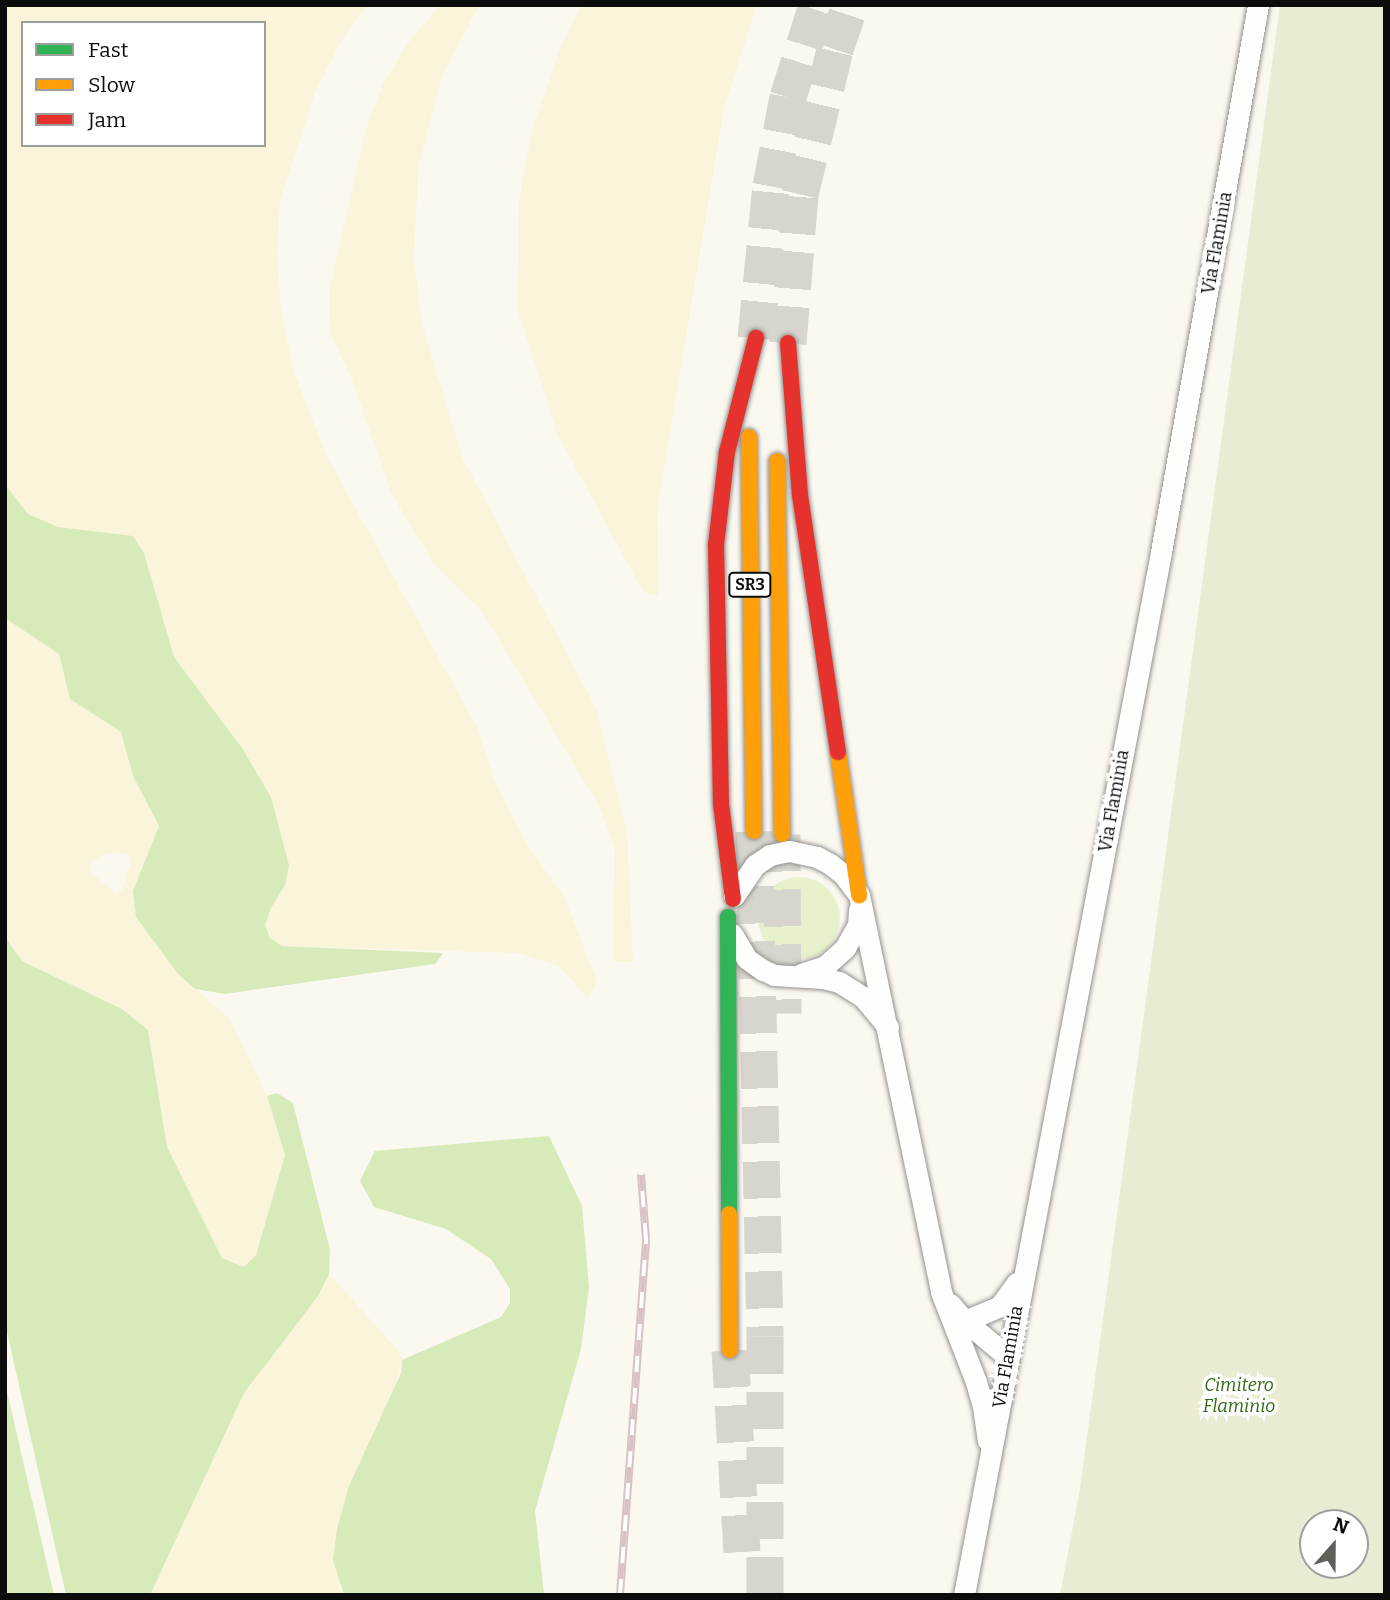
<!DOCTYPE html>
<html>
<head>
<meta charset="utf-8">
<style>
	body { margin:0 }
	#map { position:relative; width:1390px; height:1600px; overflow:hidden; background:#fbf8f0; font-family:Bitter,serif }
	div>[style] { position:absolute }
	.farmland>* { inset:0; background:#f9f4da }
	.green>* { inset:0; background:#e7f2cd }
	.round { border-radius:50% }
	.forest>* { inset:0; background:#d7ebba }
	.cemetery>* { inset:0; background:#e9ecd2 }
	.highway-tunnel>* { height:37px; margin-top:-18.5px; transform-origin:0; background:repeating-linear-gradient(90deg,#d7d5ce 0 37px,transparent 0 55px) }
	.roads { filter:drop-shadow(0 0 2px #94928f) drop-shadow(0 0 2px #94928f) }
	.street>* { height:21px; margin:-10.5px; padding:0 10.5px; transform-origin:10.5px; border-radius:10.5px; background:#fefefd }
	.fast>* { height:16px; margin:-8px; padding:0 8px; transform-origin:8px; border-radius:8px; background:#30b455 }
	.slow>* { height:16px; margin:-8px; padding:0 8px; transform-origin:8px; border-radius:8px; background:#ff9f0a }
	.jam>* { height:16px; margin:-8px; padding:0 8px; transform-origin:8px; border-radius:8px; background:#e5322d }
	.rail>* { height:8px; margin-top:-4px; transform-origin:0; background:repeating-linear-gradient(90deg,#fff 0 16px,#d8c2c4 0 32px); box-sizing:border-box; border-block:2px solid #d8c2c4 }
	span { translate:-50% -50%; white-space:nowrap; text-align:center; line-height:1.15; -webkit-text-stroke:7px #fff; paint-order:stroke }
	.shield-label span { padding:2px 5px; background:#fff; border:2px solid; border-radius:5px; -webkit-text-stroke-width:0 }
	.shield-label { font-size:16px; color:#0c0c0c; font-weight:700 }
	.street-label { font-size:18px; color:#0c0c0c }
	.park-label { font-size:18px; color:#2f6b16; font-style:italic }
	.frame { position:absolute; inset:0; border:7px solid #0c0c0c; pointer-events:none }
	.legend { position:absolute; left:21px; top:21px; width:245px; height:126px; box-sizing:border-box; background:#fff; border:2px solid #9e9e9e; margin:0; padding:9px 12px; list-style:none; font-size:21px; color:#0c0c0c }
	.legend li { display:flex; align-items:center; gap:14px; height:35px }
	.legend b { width:35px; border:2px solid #9e9e9e }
	.north { position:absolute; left:1299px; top:1509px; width:70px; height:70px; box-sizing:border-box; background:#fff; border:2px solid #9e9e9e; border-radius:50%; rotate:21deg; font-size:19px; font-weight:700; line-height:28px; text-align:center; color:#0c0c0c }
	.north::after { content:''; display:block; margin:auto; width:24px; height:32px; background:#605f5c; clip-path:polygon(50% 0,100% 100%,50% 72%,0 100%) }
</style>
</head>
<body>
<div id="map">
	<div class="farmland">
		<div style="clip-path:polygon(evenodd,5px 5px,368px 5px,343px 38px,316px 90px,280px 200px,277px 252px,281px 312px,294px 372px,326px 455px,477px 727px,494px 780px,528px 846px,564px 897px,597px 981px,588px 999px,559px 966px,518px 953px,282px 946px,270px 938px,265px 925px,271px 908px,285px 885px,271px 797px,242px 748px,174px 657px,144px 553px,133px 536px,58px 527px,28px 514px,5px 484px,5px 5px,23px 23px,264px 23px,264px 145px,23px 145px,23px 23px)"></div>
		<div style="clip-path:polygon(440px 5px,479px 5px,441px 79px,418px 169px,414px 258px,421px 321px,462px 457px,596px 708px,627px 832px,633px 962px,613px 961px,615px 848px,598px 804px,481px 610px,434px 564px,391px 493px,352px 379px,330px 333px,329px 292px,366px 129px,384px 81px,409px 42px)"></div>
		<div style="clip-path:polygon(582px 5px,757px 5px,724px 108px,657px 512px,658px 595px,643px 592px,557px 433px,518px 311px,519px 200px,532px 130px,559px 51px)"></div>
		<div style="clip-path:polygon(evenodd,5px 618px,59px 654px,70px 699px,121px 732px,133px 776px,159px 826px,133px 891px,178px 974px,228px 1017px,267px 1096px,285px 1155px,256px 1255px,245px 1267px,222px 1258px,167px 1147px,148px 1030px,122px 1009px,22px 961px,5px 937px,5px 618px,118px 852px,128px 854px,130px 864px,122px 890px,116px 893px,90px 872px,92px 863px,101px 855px,118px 852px)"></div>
		<div style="clip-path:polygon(329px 1274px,397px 1349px,402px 1360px,339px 1586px,343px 1595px,150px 1595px,244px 1393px,318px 1296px)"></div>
	</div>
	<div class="green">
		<div class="round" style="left:758px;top:877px;width:82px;height:82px"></div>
	</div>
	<div class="forest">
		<div style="clip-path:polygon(5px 484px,28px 514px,58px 527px,133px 536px,144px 553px,174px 657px,242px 748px,271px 797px,289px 865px,285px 885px,271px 908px,265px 925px,270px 938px,282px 946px,443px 953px,435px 964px,225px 994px,195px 989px,178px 974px,136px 917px,133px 891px,159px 826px,133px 776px,121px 732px,70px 699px,59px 654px,5px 618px)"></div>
		<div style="clip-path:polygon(5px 937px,22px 961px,122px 1009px,148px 1030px,167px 1147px,222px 1258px,244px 1267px,256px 1255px,285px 1155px,267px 1096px,277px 1093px,293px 1103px,330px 1250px,329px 1274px,318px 1296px,244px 1393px,150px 1595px,66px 1595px,5px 1323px)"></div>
		<div style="clip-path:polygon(549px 1136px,582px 1206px,589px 1287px,581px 1349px,535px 1511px,544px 1595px,344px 1595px,333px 1560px,337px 1529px,349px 1486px,401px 1373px,402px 1360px,501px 1317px,510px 1303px,510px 1289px,491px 1259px,446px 1229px,374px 1207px,360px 1181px,375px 1151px)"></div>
		<div style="clip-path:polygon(5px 1383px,54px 1595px,5px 1595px)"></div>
	</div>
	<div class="cemetery">
		<div style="clip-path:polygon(evenodd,1280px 5px,1385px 5px,1385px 1595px,1060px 1595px,1080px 1489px,1280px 5px,1313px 1523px,1355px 1523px,1355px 1565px,1313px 1565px,1313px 1523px)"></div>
	</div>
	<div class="highway-tunnel">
		<div style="left:756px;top:338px;width:153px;rotate:-84.4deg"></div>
		<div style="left:771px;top:186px;width:91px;rotate:-79.2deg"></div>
		<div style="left:788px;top:97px;width:96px;rotate:-72.5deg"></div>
		<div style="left:788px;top:343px;width:149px;rotate:-85.4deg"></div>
		<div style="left:800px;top:194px;width:149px;rotate:-76.4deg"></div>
		<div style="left:835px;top:49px;width:46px;rotate:-71.2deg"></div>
		<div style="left:754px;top:831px;width:505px;rotate:88.75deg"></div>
		<div style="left:765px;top:1336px;width:259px;rotate:90deg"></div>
		<div style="left:782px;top:834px;width:179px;rotate:89.7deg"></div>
		<div style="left:730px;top:1350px;width:202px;rotate:86.6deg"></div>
	</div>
	<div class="roads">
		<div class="street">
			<div style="left:734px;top:896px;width:37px;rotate:-56deg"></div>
			<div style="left:755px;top:865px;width:18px;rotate:-34deg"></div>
			<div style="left:770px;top:855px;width:19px;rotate:-12deg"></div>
			<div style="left:789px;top:851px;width:29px;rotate:12deg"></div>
			<div style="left:817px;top:857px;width:15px;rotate:28deg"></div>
			<div style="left:830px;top:864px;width:16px;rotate:38deg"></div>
			<div style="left:843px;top:874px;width:26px;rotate:53deg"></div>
			<div style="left:859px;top:895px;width:405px;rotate:78.3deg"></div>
			<div style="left:941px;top:1292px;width:97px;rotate:68.7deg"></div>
			<div style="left:976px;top:1382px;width:25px;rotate:74deg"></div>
			<div style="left:983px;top:1406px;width:35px;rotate:82deg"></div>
			<div style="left:732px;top:934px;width:29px;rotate:59deg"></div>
			<div style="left:747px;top:959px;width:19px;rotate:35deg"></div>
			<div style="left:763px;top:970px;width:12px;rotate:24deg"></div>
			<div style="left:774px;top:975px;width:49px;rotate:3.5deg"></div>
			<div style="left:823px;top:978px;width:16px;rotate:14deg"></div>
			<div style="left:839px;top:982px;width:28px;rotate:32deg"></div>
			<div style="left:863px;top:997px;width:39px;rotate:50deg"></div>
			<div style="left:801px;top:974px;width:25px;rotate:-18deg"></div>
			<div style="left:825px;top:966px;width:27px;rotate:-42deg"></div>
			<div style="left:845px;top:948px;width:26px;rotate:-61deg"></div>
			<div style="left:858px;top:925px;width:15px;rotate:-86deg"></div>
			<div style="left:950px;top:1304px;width:23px;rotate:49deg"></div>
			<div style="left:965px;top:1321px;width:56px;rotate:39.9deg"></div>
			<div style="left:965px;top:1321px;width:38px;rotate:-23deg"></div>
			<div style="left:1000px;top:1306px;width:29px;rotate:-54deg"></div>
			<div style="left:964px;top:1595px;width:1061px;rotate:-79.3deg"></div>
			<div style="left:1161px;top:552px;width:556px;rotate:-79.94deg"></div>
		</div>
		<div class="fast">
			<div style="left:728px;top:917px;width:297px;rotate:89.8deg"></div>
		</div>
		<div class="slow">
			<div style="left:749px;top:437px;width:394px;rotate:89.3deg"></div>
			<div style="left:777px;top:461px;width:373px;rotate:89.2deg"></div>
			<div style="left:838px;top:752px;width:145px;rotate:81.6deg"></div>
			<div style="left:729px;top:1214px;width:136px;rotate:89.6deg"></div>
		</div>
		<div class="jam">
			<div style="left:788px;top:343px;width:152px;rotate:85.5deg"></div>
			<div style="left:800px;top:495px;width:260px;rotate:81.6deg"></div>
			<div style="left:733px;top:899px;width:96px;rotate:-97.2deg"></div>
			<div style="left:721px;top:804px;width:259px;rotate:-91.1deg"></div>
			<div style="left:716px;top:545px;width:94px;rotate:-83.3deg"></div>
			<div style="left:727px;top:452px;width:118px;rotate:-75.7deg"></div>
		</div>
	</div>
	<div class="rail">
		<div style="left:620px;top:1595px;width:357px;rotate:-85.8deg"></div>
		<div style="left:646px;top:1239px;width:65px;rotate:-94.4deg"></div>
	</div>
	<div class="shield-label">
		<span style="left:750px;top:585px">SR3</span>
	</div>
	<div class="street-label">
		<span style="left:1217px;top:243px;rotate:-80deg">Via Flaminia</span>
		<span style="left:1114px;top:801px;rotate:-80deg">Via Flaminia</span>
		<span style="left:1008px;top:1357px;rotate:-80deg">Via Flaminia</span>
	</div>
	<div class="park-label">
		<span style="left:1239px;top:1396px">Cimitero<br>Flaminio</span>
	</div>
	<div class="frame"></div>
	<ul class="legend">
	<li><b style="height:9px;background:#30b455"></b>Fast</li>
	<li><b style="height:9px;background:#ff9f0a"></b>Slow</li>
	<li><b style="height:9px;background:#e5322d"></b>Jam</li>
	</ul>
	<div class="north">N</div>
</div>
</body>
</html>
